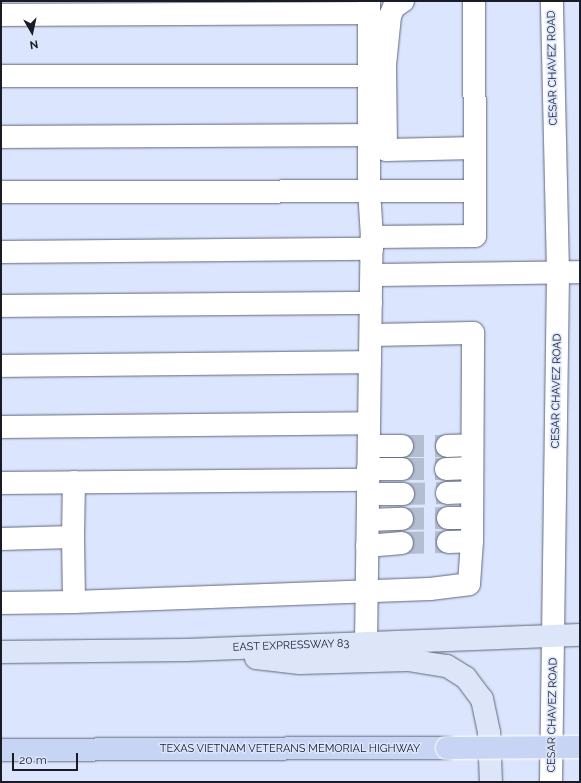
<!DOCTYPE html>
<html>
<head>
<meta charset="utf-8">
<style>
	body { margin:0 }
	#map { position:relative; width:581px; height:783px; overflow:hidden; background:#dbe5fd; font-family:Raleway,sans-serif }
	div>[style] { position:absolute }
	.minor-tunnel>* { height:22px; margin-top:-11px; transform-origin:0; background:repeating-linear-gradient(90deg,#b4bdd2 0 22px,transparent 0 33px) }
	.roads { filter:drop-shadow(0 0 1px #5f677b) drop-shadow(0 0 1px #5f677b) }
	.minor>* { height:22px; margin:-11px; padding:0 11px; transform-origin:11px; border-radius:11px; background:#fff }
	.major>* { height:22px; margin:-11px; padding:0 11px; transform-origin:11px; border-radius:11px; background:#dde5f8 }
	.highway>* { height:22px; margin:-11px; padding:0 11px; transform-origin:11px; border-radius:11px; background:#c7d4f3 }
	.bridges { filter:drop-shadow(0 0 1px #fff) drop-shadow(0 0 1px #fff) }
	.highway-bridge>* { height:22px; margin:-11px; padding:0 11px; transform-origin:11px; border-radius:11px; background:#c7d4f3 }
	span { translate:-50% -50%; white-space:nowrap; text-align:center; line-height:1.15; -webkit-text-stroke:3px #dbe5fd; paint-order:stroke }
	.street-label { font-size:11px; color:#191c24 }
	.frame { position:absolute; inset:0; border:2px solid #191c24; pointer-events:none }
	.north { position:absolute; left:12px; top:12px; width:40px; height:40px; -webkit-text-stroke:3px #dbe5fd; paint-order:stroke; rotate:171deg; font-size:11px; font-weight:700; line-height:16px; text-align:center; color:#191c24 }
	.north::after { content:''; display:block; margin:auto; width:14px; height:18px; background:#191c24; clip-path:polygon(50% 0,100% 100%,50% 72%,0 100%) }
	.scale { position:absolute; left:12px; top:753px; width:66px; height:18px; box-sizing:border-box; border:2px solid #191c24; border-top:0; padding-left:5px; font-size:12px; line-height:14px; white-space:nowrap; color:#191c24; -webkit-text-stroke:3px #dbe5fd; paint-order:stroke }
</style>
</head>
<body>
<div id="map">
	<div class="minor-tunnel">
		<div style="left:402px;top:446px;width:45px"></div>
		<div style="left:402px;top:469px;width:44px"></div>
		<div style="left:403px;top:494px;width:44px;rotate:-1.3deg"></div>
		<div style="left:402px;top:519px;width:46px;rotate:-1.2deg"></div>
		<div style="left:402px;top:543px;width:46px;rotate:-1.2deg"></div>
	</div>
	<div class="roads">
		<div class="minor">
			<div style="left:403px;top:1px;width:11px;rotate:146deg"></div>
			<div style="left:394px;top:7px;width:10px;rotate:114deg"></div>
			<div style="left:390px;top:16px;width:49px;rotate:95.8deg"></div>
			<div style="left:385px;top:65px;width:85px;rotate:89.3deg"></div>
			<div style="left:386px;top:150px;width:89px;rotate:-1.3deg"></div>
			<div style="left:1px;top:15px;width:368px;rotate:-0.3deg"></div>
			<div style="left:1px;top:76px;width:368px"></div>
			<div style="left:1px;top:137px;width:368px;rotate:-0.3deg"></div>
			<div style="left:1px;top:192px;width:474px;rotate:-0.1deg"></div>
			<div style="left:372px;top:237px;width:103px;rotate:-0.6deg"></div>
			<div style="left:475px;top:236px;width:235px;rotate:-90.2deg"></div>
			<div style="left:1px;top:252px;width:371px;rotate:-0.5deg"></div>
			<div style="left:372px;top:275px;width:208px;rotate:-0.8deg"></div>
			<div style="left:1px;top:306px;width:370px;rotate:-0.5deg"></div>
			<div style="left:1px;top:366px;width:369px;rotate:-0.6deg"></div>
			<div style="left:1px;top:427px;width:368px;rotate:-0.6deg"></div>
			<div style="left:369px;top:446px;width:33px"></div>
			<div style="left:447px;top:446px;width:25px;rotate:-2deg"></div>
			<div style="left:368px;top:469px;width:34px"></div>
			<div style="left:446px;top:469px;width:26px;rotate:-2deg"></div>
			<div style="left:1px;top:483px;width:367px;rotate:-0.5deg"></div>
			<div style="left:447px;top:493px;width:25px;rotate:-2deg"></div>
			<div style="left:368px;top:494px;width:35px"></div>
			<div style="left:448px;top:518px;width:24px"></div>
			<div style="left:368px;top:520px;width:34px;rotate:-2deg"></div>
			<div style="left:73px;top:537px;width:55px;rotate:-89deg"></div>
			<div style="left:1px;top:539px;width:72px;rotate:-1.6deg"></div>
			<div style="left:73px;top:537px;width:65px;rotate:89.1deg"></div>
			<div style="left:74px;top:602px;width:73px;rotate:179.2deg"></div>
			<div style="left:448px;top:542px;width:24px;rotate:-2deg"></div>
			<div style="left:367px;top:546px;width:35px;rotate:-5deg"></div>
			<div style="left:74px;top:602px;width:356px;rotate:-2.1deg"></div>
			<div style="left:430px;top:589px;width:39px;rotate:-7deg"></div>
			<div style="left:469px;top:584px;width:43px;rotate:-86deg"></div>
			<div style="left:472px;top:541px;width:208px;rotate:-89.7deg"></div>
			<div style="left:473px;top:333px;width:102px;rotate:178.9deg"></div>
			<div style="left:366px;top:643px;width:406px;rotate:-89.2deg"></div>
			<div style="left:372px;top:237px;width:46px;rotate:-93.7deg"></div>
			<div style="left:369px;top:191px;width:190px;rotate:-90deg"></div>
			<div style="left:551px;top:782px;width:510px;rotate:-89.21deg"></div>
			<div style="left:558px;top:272px;width:271px;rotate:-91.3deg"></div>
		</div>
		<div class="major">
			<div style="left:1px;top:652px;width:185px;rotate:-0.6deg"></div>
			<div style="left:186px;top:650px;width:394px;rotate:-2.2deg"></div>
			<div style="left:256px;top:658px;width:44px;rotate:6.5deg"></div>
			<div style="left:300px;top:663px;width:108px;rotate:-1.6deg"></div>
			<div style="left:408px;top:660px;width:39px;rotate:9deg"></div>
			<div style="left:447px;top:666px;width:22px;rotate:32deg"></div>
			<div style="left:466px;top:678px;width:26px;rotate:53deg"></div>
			<div style="left:482px;top:699px;width:35px;rotate:78deg"></div>
			<div style="left:489px;top:733px;width:49px;rotate:87.7deg"></div>
		</div>
		<div class="highway">
			<div style="left:1px;top:750px;width:446px;rotate:-0.3deg"></div>
		</div>
	</div>
	<div class="bridges">
		<div class="highway-bridge">
			<div style="left:447px;top:748px;width:133px;rotate:-0.4deg"></div>
		</div>
	</div>
	<div class="street-label">
		<span style="left:553px;top:68px;rotate:-91deg">CESAR CHAVEZ ROAD</span>
		<span style="left:557px;top:391px;rotate:-89deg">CESAR CHAVEZ ROAD</span>
		<span style="left:291px;top:646px;rotate:-2deg">EAST EXPRESSWAY 83</span>
		<span style="left:553px;top:715px;rotate:-89deg">CESAR CHAVEZ ROAD</span>
		<span style="left:290px;top:749px">TEXAS VIETNAM VETERANS MEMORIAL HIGHWAY</span>
	</div>
	<div class="frame"></div>
	<div class="north">N</div>
	<div class="scale">20 m</div>
</div>
</body>
</html>
